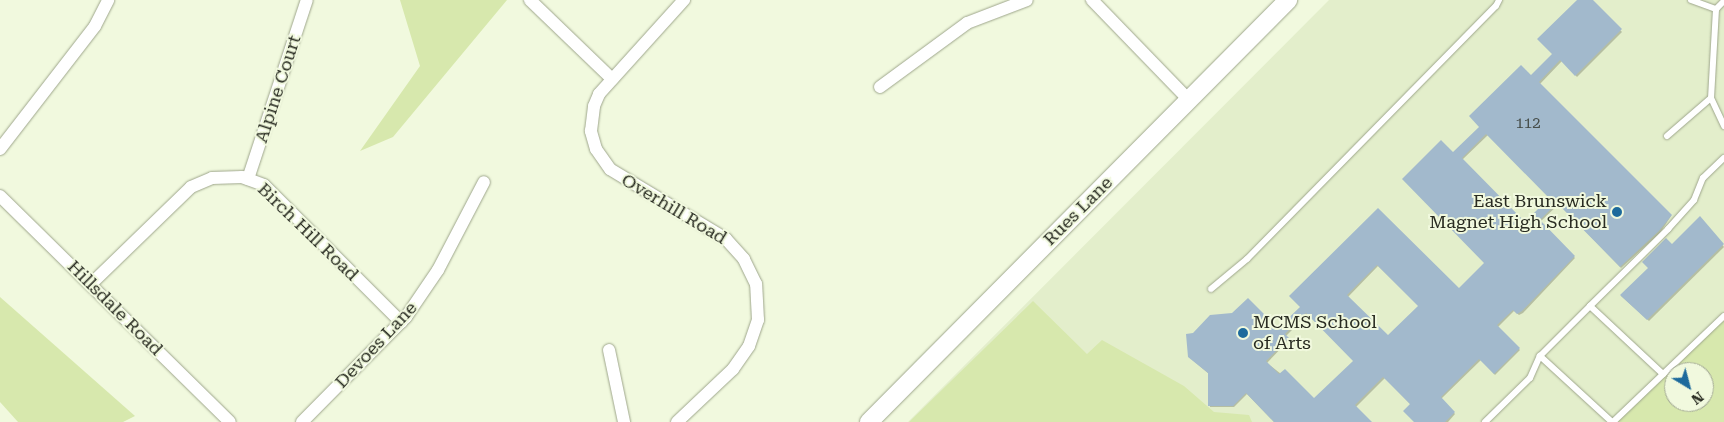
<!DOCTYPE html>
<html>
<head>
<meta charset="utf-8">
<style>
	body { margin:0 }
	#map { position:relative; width:1724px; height:422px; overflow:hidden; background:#f1f9de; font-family:"Roboto Serif",serif }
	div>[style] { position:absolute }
	.built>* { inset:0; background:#e3eecb }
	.green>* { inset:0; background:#d7e8ad }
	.shadow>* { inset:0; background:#0003 }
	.building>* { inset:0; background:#a2b9cc }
	.roads { filter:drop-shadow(0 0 1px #9ea68c) drop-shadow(0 0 1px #9ea68c) }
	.lane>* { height:6px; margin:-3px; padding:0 3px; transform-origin:3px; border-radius:3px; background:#fff }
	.street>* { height:12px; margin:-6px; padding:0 6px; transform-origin:6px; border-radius:6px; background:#fff }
	.secondary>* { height:18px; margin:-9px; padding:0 9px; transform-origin:9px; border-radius:9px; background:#fff }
	.dots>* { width:14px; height:14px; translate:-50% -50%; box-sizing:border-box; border:2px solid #f1f9de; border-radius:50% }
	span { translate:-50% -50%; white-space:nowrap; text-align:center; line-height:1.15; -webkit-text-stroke:4px #f1f9de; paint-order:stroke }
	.number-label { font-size:15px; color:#474f4c }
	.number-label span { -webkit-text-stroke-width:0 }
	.street-label { font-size:18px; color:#292c22 }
	.poi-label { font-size:18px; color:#292c22 }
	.right { translate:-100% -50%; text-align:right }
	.left { translate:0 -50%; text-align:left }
	.north { position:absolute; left:1664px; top:362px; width:50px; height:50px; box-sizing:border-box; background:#f1f9de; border:1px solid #a1a793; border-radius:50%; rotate:143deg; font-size:14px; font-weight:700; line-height:20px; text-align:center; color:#292c22 }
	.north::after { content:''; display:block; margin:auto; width:18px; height:22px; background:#1d6a9c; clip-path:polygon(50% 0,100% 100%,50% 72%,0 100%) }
</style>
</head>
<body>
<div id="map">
	<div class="built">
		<div style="clip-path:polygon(evenodd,1329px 0,1724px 0,1724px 422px,908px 422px,1329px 0,1674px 372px,1704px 372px,1704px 402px,1674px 402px,1674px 372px)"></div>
	</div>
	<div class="green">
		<div style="clip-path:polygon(400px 0,507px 0,393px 137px,360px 151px,420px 66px)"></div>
		<div style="clip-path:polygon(0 297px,135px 416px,123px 422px,18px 422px,0 402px)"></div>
		<div style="clip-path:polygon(1033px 301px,1087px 354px,1102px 340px,1184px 386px,1214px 412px,1249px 415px,1252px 422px,909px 422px)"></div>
		<div style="clip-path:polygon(evenodd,1724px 316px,1724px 422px,1613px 422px,1724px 316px,1674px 372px,1704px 372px,1704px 402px,1674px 402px,1674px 372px)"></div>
	</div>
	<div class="shadow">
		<div style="clip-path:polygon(evenodd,1579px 0,1591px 0,1622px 32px,1577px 77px,1562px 61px,1540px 84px,1671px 216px,1660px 233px,1621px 268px,1559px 204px,1540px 222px,1575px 258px,1523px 313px,1519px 315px,1514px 311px,1498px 327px,1520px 350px,1495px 375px,1481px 360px,1441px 399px,1455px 414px,1448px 422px,1415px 422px,1411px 405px,1385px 378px,1356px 407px,1370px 422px,1274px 422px,1247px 394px,1234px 407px,1210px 407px,1209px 374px,1189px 357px,1278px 330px,1301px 307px,1378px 210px,1459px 290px,1485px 264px,1453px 154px,1553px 55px,1579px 0,1488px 135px,1551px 198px,1525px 223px,1462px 160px,1488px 135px,1579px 0,1378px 266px,1419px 306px,1388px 337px,1348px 297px,1378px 266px,1579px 0,1308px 314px,1355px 361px,1314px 400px,1267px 363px,1289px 340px,1286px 336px,1308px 314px)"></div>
		<div style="clip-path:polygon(1700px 218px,1724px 247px,1649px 321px,1621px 296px)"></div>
	</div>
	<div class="building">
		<div style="clip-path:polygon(evenodd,1577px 0,1593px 0,1622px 29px,1575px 76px,1560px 60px,1539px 82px,1672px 215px,1659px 231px,1620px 267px,1557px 203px,1540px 220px,1575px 256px,1522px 311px,1517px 314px,1513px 310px,1497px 325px,1520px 348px,1494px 374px,1479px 359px,1441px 397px,1455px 412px,1445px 422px,1414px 422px,1403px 411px,1410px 404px,1383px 377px,1355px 405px,1372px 422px,1274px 422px,1246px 393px,1233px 406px,1208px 406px,1208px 373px,1188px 357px,1186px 334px,1193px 333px,1210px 315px,1232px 313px,1248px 298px,1278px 328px,1300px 307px,1289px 296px,1378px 208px,1459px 288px,1484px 263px,1402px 179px,1441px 140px,1453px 152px,1479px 127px,1469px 116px,1521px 65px,1531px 75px,1552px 54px,1537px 39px,1577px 0,1486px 134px,1549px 198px,1525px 222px,1462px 158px,1486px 134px,1577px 0,1377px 265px,1418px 306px,1388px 335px,1347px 295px,1377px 265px,1577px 0,1306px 313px,1353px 361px,1314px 398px,1285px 369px,1279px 374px,1266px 361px,1289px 338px,1285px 334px,1306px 313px)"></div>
		<div style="clip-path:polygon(1700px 216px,1724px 244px,1647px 320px,1620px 295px,1648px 268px,1642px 262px,1666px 238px,1672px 244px)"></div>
	</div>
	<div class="roads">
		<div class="lane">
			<div style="left:1691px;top:0;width:27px;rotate:20deg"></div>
			<div style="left:1724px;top:1px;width:11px;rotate:135deg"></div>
			<div style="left:1716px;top:9px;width:89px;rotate:93.2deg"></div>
			<div style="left:1711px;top:98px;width:31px;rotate:65deg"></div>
			<div style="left:1667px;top:136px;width:58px;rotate:-40.8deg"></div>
			<div style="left:1211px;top:289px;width:47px;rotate:-39.8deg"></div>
			<div style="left:1247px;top:259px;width:355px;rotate:-45.5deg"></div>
			<div style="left:1496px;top:6px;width:7px;rotate:-63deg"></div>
			<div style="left:1590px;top:306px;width:110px;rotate:-44.6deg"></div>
			<div style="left:1668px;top:229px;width:39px;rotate:-48deg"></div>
			<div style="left:1694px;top:200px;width:24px;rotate:-68deg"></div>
			<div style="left:1703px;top:178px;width:29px;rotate:-44deg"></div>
			<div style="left:1485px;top:422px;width:63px;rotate:-44.4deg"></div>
			<div style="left:1530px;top:378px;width:24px;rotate:-66deg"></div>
			<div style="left:1612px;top:422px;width:98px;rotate:-137.5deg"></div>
			<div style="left:1540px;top:356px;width:71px;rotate:-45deg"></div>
			<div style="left:1590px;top:306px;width:100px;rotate:43deg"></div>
			<div style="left:1613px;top:422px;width:153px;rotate:-43.7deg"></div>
		</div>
		<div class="street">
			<div style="left:530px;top:0;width:114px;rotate:43.9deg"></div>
			<div style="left:1092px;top:0;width:138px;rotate:45.9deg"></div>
			<div style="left:880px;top:87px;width:108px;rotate:-36.3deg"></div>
			<div style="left:967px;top:23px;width:64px;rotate:-21deg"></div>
			<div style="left:0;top:149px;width:155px;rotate:-52.3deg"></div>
			<div style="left:95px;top:26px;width:29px;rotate:-63deg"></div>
			<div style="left:248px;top:179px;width:188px;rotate:-71.8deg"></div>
			<div style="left:0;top:196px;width:322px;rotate:44.5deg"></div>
			<div style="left:91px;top:284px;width:139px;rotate:-44.1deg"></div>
			<div style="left:191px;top:187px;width:23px;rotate:-23deg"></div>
			<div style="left:212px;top:178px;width:30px;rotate:-2deg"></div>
			<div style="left:242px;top:177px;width:23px;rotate:20deg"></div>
			<div style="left:264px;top:185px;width:194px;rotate:45deg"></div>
			<div style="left:609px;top:350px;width:74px;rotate:78.2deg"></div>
			<div style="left:302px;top:422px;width:148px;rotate:-45.3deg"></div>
			<div style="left:406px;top:317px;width:57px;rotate:-55.8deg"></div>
			<div style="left:438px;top:270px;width:99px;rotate:-62.4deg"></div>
			<div style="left:677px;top:422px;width:77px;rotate:-43.4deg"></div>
			<div style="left:733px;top:369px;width:28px;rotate:-55deg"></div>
			<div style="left:749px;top:346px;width:28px;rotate:-71deg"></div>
			<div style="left:758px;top:320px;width:36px;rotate:-93deg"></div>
			<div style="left:756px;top:284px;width:28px;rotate:-116deg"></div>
			<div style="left:744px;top:259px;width:27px;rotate:-132deg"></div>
			<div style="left:726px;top:239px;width:135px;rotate:-148.9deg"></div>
			<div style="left:610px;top:169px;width:24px;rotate:-125deg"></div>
			<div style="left:596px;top:149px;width:19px;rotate:-106deg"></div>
			<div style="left:591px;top:131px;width:25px;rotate:-83deg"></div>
			<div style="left:594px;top:106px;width:13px;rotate:-67deg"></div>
			<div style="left:599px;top:94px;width:127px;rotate:-47.9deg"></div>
		</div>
		<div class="secondary">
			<div style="left:869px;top:422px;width:595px;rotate:-45.2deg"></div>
		</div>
	</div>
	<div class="dots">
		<div style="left:1617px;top:212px;background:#1d6a9c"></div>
		<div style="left:1243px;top:333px;background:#1d6a9c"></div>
	</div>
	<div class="number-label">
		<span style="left:1528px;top:124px">112</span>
	</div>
	<div class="street-label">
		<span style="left:278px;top:89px;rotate:-72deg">Alpine Court</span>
		<span style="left:674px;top:209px;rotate:31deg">Overhill Road</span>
		<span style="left:1078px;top:211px;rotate:-45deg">Rues Lane</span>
		<span style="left:308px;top:232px;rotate:44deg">Birch Hill Road</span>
		<span style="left:115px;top:308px;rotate:45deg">Hillsdale Road</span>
		<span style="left:376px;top:345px;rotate:-47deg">Devoes Lane</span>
	</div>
	<div class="poi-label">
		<span class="right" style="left:1607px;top:212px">East Brunswick<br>Magnet High School</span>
		<span class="left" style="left:1253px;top:333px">MCMS School<br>of Arts</span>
	</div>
	<div class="north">N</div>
</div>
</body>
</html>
